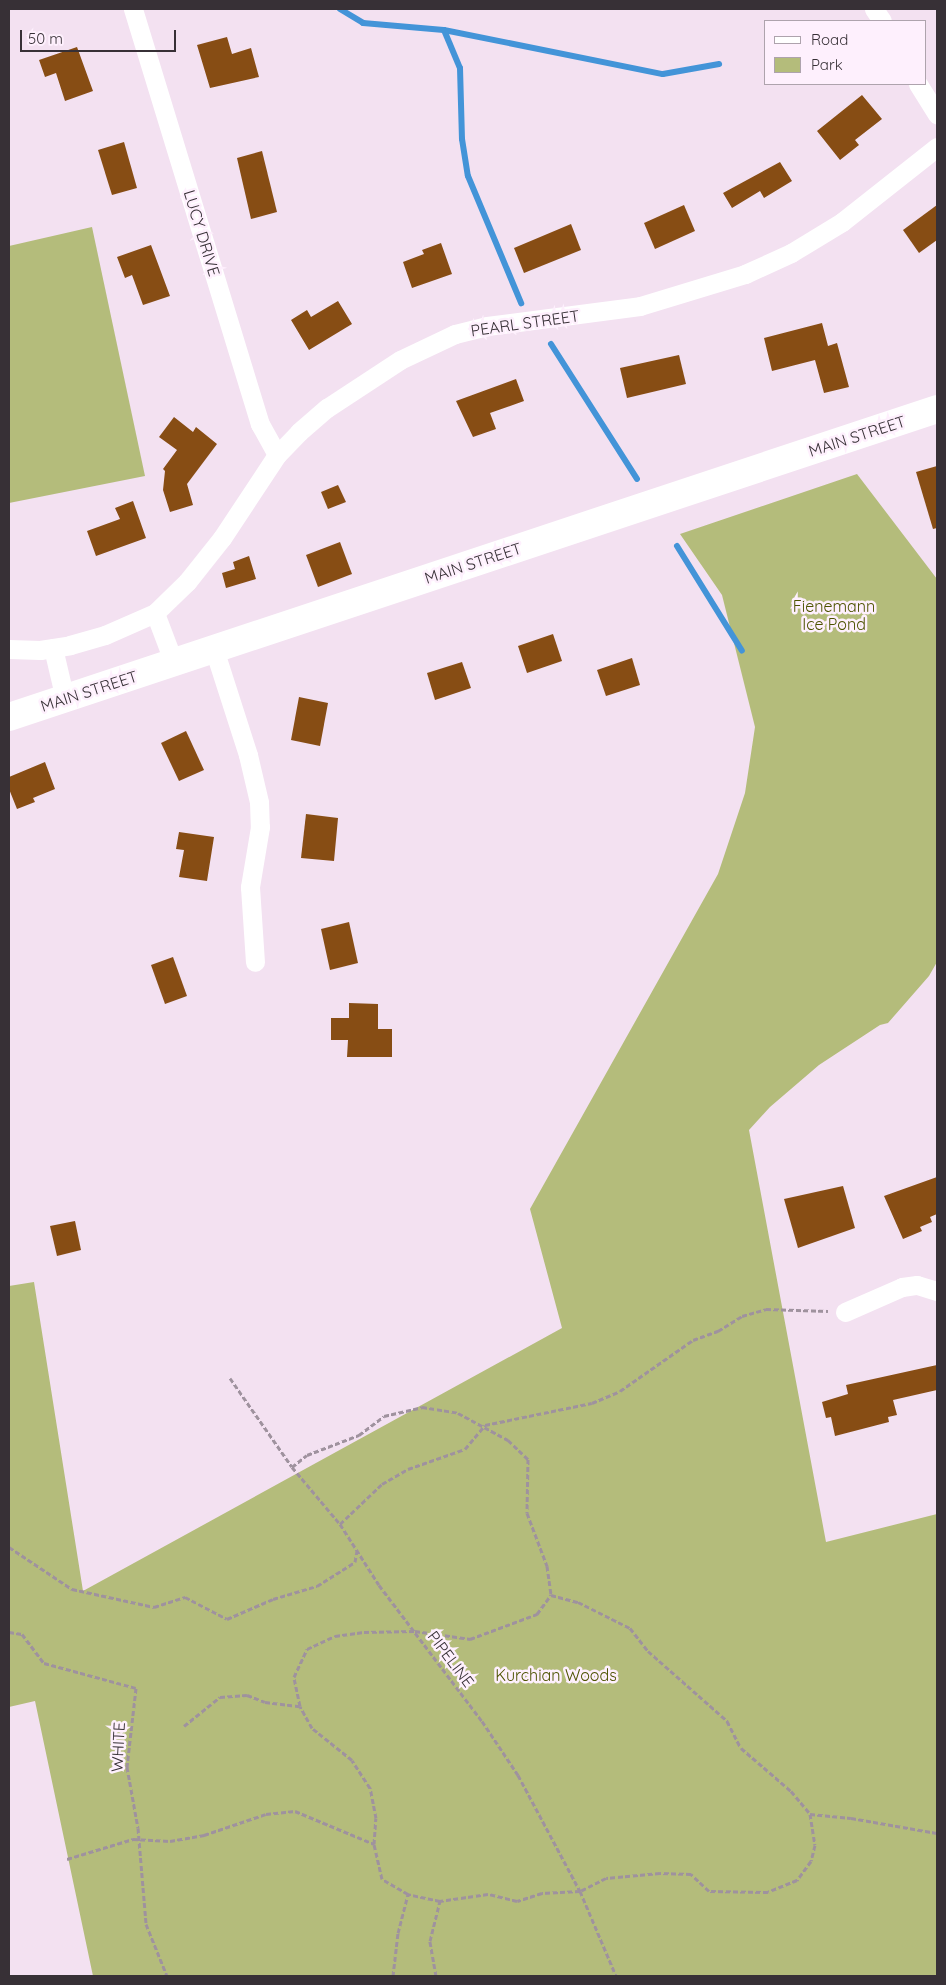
<!DOCTYPE html>
<html>
<head>
<meta charset="utf-8">
<style>
	body { margin:0 }
	#map { position:relative; width:946px; height:1985px; overflow:hidden; background:#f3e1f1; font-family:Quicksand,sans-serif }
	div>[style] { position:absolute }
	.green>* { inset:0; background:#b4bc7b }
	.stream>* { height:6px; margin:-3px; padding:0 3px; transform-origin:3px; border-radius:3px; background:#4394d8 }
	.building>* { inset:0; background:#874d14 }
	.path>* { height:3px; margin-top:-1.5px; transform-origin:0; background:repeating-linear-gradient(90deg,#9f929e 0 5px,transparent 0 7.5px) }
	.minor>* { height:19px; margin:-9.5px; padding:0 9.5px; transform-origin:9.5px; border-radius:9.5px; background:#fff }
	.primary>* { height:28px; margin:-14px; padding:0 14px; transform-origin:14px; border-radius:14px; background:#fff }
	span { translate:-50% -50%; white-space:nowrap; text-align:center; line-height:1.15; -webkit-text-stroke:5px #fef0fd; paint-order:stroke }
	.street-label { font-size:16px; color:#373036 }
	.park-label { font-size:16px; color:#4d5300 }
	.frame { position:absolute; inset:0; border:10px solid #373036; pointer-events:none }
	.legend { position:absolute; left:764px; top:20px; width:162px; height:65px; box-sizing:border-box; background:#fef0fd; border:1px solid #aea3ad; margin:0; padding:6px 9px; list-style:none; font-size:15px; color:#373036 }
	.legend li { display:flex; align-items:center; gap:10px; height:25px }
	.legend b { width:25px; border:1px solid #aea3ad }
	.scale { position:absolute; left:20px; top:30px; width:156px; height:22px; box-sizing:border-box; border:2px solid #373036; border-top:0; padding-left:6px; font-size:15px; line-height:18px; white-space:nowrap; color:#373036; -webkit-text-stroke:4px #fef0fd; paint-order:stroke }
</style>
</head>
<body>
<div id="map">
	<div class="green">
		<div style="clip-path:polygon(92px 227px,145px 476px,9px 503px,9px 246px)"></div>
		<div style="clip-path:polygon(857px 474px,937px 579px,937px 962px,929px 976px,888px 1023px,880px 1025px,819px 1065px,770px 1107px,749px 1130px,826px 1542px,937px 1514px,937px 1976px,93px 1976px,35px 1701px,9px 1707px,9px 1286px,34px 1282px,83px 1591px,562px 1328px,530px 1209px,718px 874px,745px 793px,755px 727px,722px 595px,680px 534px)"></div>
	</div>
	<div class="stream">
		<div style="left:340px;top:9px;width:27px;rotate:31deg"></div>
		<div style="left:363px;top:23px;width:81px;rotate:4.9deg"></div>
		<div style="left:444px;top:30px;width:223px;rotate:11.4deg"></div>
		<div style="left:663px;top:74px;width:57px;rotate:-10.1deg"></div>
		<div style="left:444px;top:30px;width:41px;rotate:67.2deg"></div>
		<div style="left:460px;top:68px;width:71px;rotate:88.4deg"></div>
		<div style="left:462px;top:139px;width:37px;rotate:81deg"></div>
		<div style="left:468px;top:176px;width:138px;rotate:67.3deg"></div>
		<div style="left:551px;top:344px;width:160px;rotate:57.5deg"></div>
		<div style="left:677px;top:546px;width:123px;rotate:58.2deg"></div>
	</div>
	<div class="building">
		<div style="clip-path:polygon(227px 37px,232px 54px,251px 48px,259px 77px,210px 88px,197px 45px)"></div>
		<div style="clip-path:polygon(77px 47px,93px 91px,65px 101px,56px 73px,45px 77px,39px 60px)"></div>
		<div style="clip-path:polygon(862px 95px,882px 119px,855px 140px,859px 145px,840px 160px,817px 131px)"></div>
		<div style="clip-path:polygon(124px 142px,137px 188px,112px 195px,98px 150px)"></div>
		<div style="clip-path:polygon(262px 151px,277px 212px,251px 219px,237px 158px)"></div>
		<div style="clip-path:polygon(780px 162px,792px 181px,764px 198px,760px 191px,732px 208px,723px 193px)"></div>
		<div style="clip-path:polygon(684px 205px,695px 231px,655px 249px,644px 223px)"></div>
		<div style="clip-path:polygon(937px 205px,937px 240px,919px 253px,903px 230px)"></div>
		<div style="clip-path:polygon(571px 224px,581px 250px,524px 273px,514px 248px)"></div>
		<div style="clip-path:polygon(441px 243px,452px 274px,412px 288px,403px 262px,424px 254px,422px 250px)"></div>
		<div style="clip-path:polygon(151px 245px,170px 296px,143px 305px,132px 275px,125px 278px,117px 257px)"></div>
		<div style="clip-path:polygon(338px 301px,352px 324px,309px 350px,291px 320px,307px 310px,311px 317px)"></div>
		<div style="clip-path:polygon(822px 323px,828px 346px,837px 343px,849px 387px,824px 393px,815px 360px,772px 371px,764px 338px)"></div>
		<div style="clip-path:polygon(679px 355px,686px 384px,627px 398px,620px 368px)"></div>
		<div style="clip-path:polygon(516px 379px,524px 401px,490px 413px,496px 429px,473px 437px,456px 401px)"></div>
		<div style="clip-path:polygon(174px 417px,193px 432px,196px 427px,217px 444px,187px 484px,193px 505px,170px 512px,163px 490px,165px 471px,163px 469px,177px 450px,159px 437px)"></div>
		<div style="clip-path:polygon(937px 466px,937px 528px,933px 529px,916px 472px)"></div>
		<div style="clip-path:polygon(338px 485px,346px 502px,328px 509px,321px 492px)"></div>
		<div style="clip-path:polygon(133px 501px,146px 538px,96px 556px,87px 531px,120px 519px,115px 508px)"></div>
		<div style="clip-path:polygon(340px 542px,352px 574px,318px 587px,306px 555px)"></div>
		<div style="clip-path:polygon(249px 556px,256px 579px,226px 588px,222px 573px,235px 569px,233px 562px)"></div>
		<div style="clip-path:polygon(553px 634px,562px 661px,527px 673px,518px 646px)"></div>
		<div style="clip-path:polygon(632px 658px,640px 685px,606px 696px,597px 670px)"></div>
		<div style="clip-path:polygon(462px 662px,471px 688px,435px 700px,427px 673px)"></div>
		<div style="clip-path:polygon(299px 697px,328px 703px,320px 746px,291px 740px)"></div>
		<div style="clip-path:polygon(186px 731px,204px 770px,179px 781px,161px 743px)"></div>
		<div style="clip-path:polygon(45px 762px,55px 789px,33px 798px,35px 802px,17px 809px,9px 789px,9px 777px)"></div>
		<div style="clip-path:polygon(306px 814px,338px 818px,334px 861px,301px 858px)"></div>
		<div style="clip-path:polygon(179px 832px,214px 837px,207px 881px,179px 877px,184px 850px,176px 849px)"></div>
		<div style="clip-path:polygon(349px 922px,358px 963px,330px 970px,321px 929px)"></div>
		<div style="clip-path:polygon(173px 957px,187px 996px,165px 1004px,151px 965px)"></div>
		<div style="clip-path:polygon(349px 1003px,378px 1004px,378px 1029px,392px 1029px,392px 1057px,347px 1057px,348px 1040px,331px 1040px,331px 1018px,349px 1018px)"></div>
		<div style="clip-path:polygon(937px 1177px,937px 1214px,930px 1217px,932px 1222px,920px 1227px,922px 1231px,903px 1239px,884px 1196px)"></div>
		<div style="clip-path:polygon(843px 1186px,855px 1228px,798px 1248px,784px 1199px)"></div>
		<div style="clip-path:polygon(75px 1221px,81px 1250px,57px 1256px,50px 1226px)"></div>
		<div style="clip-path:polygon(937px 1365px,937px 1390px,893px 1400px,897px 1415px,888px 1417px,889px 1422px,835px 1436px,831px 1417px,826px 1418px,822px 1402px,848px 1394px,846px 1385px)"></div>
	</div>
	<div class="path">
		<div style="left:230px;top:1378px;width:108px;rotate:55.1deg"></div>
		<div style="left:292px;top:1467px;width:75px;rotate:49.9deg"></div>
		<div style="left:340px;top:1524px;width:72px;rotate:57.4deg"></div>
		<div style="left:379px;top:1585px;width:171px;rotate:52.9deg"></div>
		<div style="left:482px;top:1721px;width:65px;rotate:56.3deg"></div>
		<div style="left:518px;top:1775px;width:132px;rotate:61.9deg"></div>
		<div style="left:580px;top:1891px;width:92px;rotate:67deg"></div>
		<div style="left:292px;top:1467px;width:19px;rotate:-39deg"></div>
		<div style="left:307px;top:1455px;width:56px;rotate:-21deg"></div>
		<div style="left:359px;top:1435px;width:31px;rotate:-37deg"></div>
		<div style="left:384px;top:1416px;width:39px;rotate:-13deg"></div>
		<div style="left:422px;top:1407px;width:36px;rotate:9deg"></div>
		<div style="left:458px;top:1413px;width:57px;rotate:28.4deg"></div>
		<div style="left:508px;top:1440px;width:28px;rotate:44deg"></div>
		<div style="left:528px;top:1459px;width:54px;rotate:91.1deg"></div>
		<div style="left:527px;top:1513px;width:57px;rotate:69.3deg"></div>
		<div style="left:547px;top:1566px;width:29px;rotate:82deg"></div>
		<div style="left:551px;top:1595px;width:28px;rotate:15deg"></div>
		<div style="left:578px;top:1602px;width:58px;rotate:26.6deg"></div>
		<div style="left:630px;top:1628px;width:29px;rotate:52deg"></div>
		<div style="left:648px;top:1651px;width:106px;rotate:41.5deg"></div>
		<div style="left:727px;top:1721px;width:30px;rotate:63deg"></div>
		<div style="left:741px;top:1748px;width:66px;rotate:40.7deg"></div>
		<div style="left:791px;top:1791px;width:30px;rotate:50deg"></div>
		<div style="left:810px;top:1814px;width:31px;rotate:81deg"></div>
		<div style="left:815px;top:1845px;width:16px;rotate:104deg"></div>
		<div style="left:811px;top:1861px;width:24px;rotate:126deg"></div>
		<div style="left:797px;top:1880px;width:31px;rotate:158deg"></div>
		<div style="left:768px;top:1892px;width:59px;rotate:-179deg"></div>
		<div style="left:709px;top:1891px;width:25px;rotate:-137deg"></div>
		<div style="left:691px;top:1874px;width:31px;rotate:-178deg"></div>
		<div style="left:660px;top:1873px;width:54px;rotate:174.7deg"></div>
		<div style="left:606px;top:1878px;width:29px;rotate:153deg"></div>
		<div style="left:580px;top:1891px;width:38px;rotate:177deg"></div>
		<div style="left:542px;top:1893px;width:26px;rotate:162deg"></div>
		<div style="left:517px;top:1901px;width:30px;rotate:-166deg"></div>
		<div style="left:488px;top:1894px;width:49px;rotate:171.7deg"></div>
		<div style="left:440px;top:1901px;width:33px;rotate:-168deg"></div>
		<div style="left:408px;top:1894px;width:30px;rotate:-150deg"></div>
		<div style="left:382px;top:1879px;width:36px;rotate:-103deg"></div>
		<div style="left:374px;top:1844px;width:26px;rotate:-86deg"></div>
		<div style="left:376px;top:1818px;width:31px;rotate:-101deg"></div>
		<div style="left:370px;top:1788px;width:33px;rotate:-123deg"></div>
		<div style="left:352px;top:1760px;width:51px;rotate:-141.3deg"></div>
		<div style="left:312px;top:1728px;width:25px;rotate:-119deg"></div>
		<div style="left:300px;top:1706px;width:30px;rotate:-102deg"></div>
		<div style="left:294px;top:1677px;width:31px;rotate:-65deg"></div>
		<div style="left:307px;top:1649px;width:31px;rotate:-25deg"></div>
		<div style="left:335px;top:1636px;width:29px;rotate:-8deg"></div>
		<div style="left:364px;top:1632px;width:51px;rotate:-1.1deg"></div>
		<div style="left:415px;top:1631px;width:56px;rotate:8.3deg"></div>
		<div style="left:470px;top:1639px;width:72px;rotate:-20.5deg"></div>
		<div style="left:537px;top:1614px;width:24px;rotate:-54deg"></div>
		<div style="left:340px;top:1524px;width:58px;rotate:-43.6deg"></div>
		<div style="left:382px;top:1484px;width:30px;rotate:-30deg"></div>
		<div style="left:408px;top:1469px;width:60px;rotate:-19.3deg"></div>
		<div style="left:465px;top:1449px;width:31px;rotate:-50deg"></div>
		<div style="left:485px;top:1425px;width:109px;rotate:-11.6deg"></div>
		<div style="left:592px;top:1403px;width:30px;rotate:-23deg"></div>
		<div style="left:620px;top:1391px;width:89px;rotate:-34.9deg"></div>
		<div style="left:693px;top:1340px;width:27px;rotate:-20deg"></div>
		<div style="left:718px;top:1331px;width:28px;rotate:-32deg"></div>
		<div style="left:742px;top:1316px;width:25px;rotate:-16deg"></div>
		<div style="left:766px;top:1309px;width:62px;rotate:1.8deg"></div>
		<div style="left:9px;top:1547px;width:76px;rotate:33.7deg"></div>
		<div style="left:72px;top:1589px;width:84px;rotate:12.4deg"></div>
		<div style="left:154px;top:1607px;width:33px;rotate:-18deg"></div>
		<div style="left:185px;top:1597px;width:47px;rotate:27.6deg"></div>
		<div style="left:227px;top:1619px;width:50px;rotate:-23.5deg"></div>
		<div style="left:273px;top:1599px;width:46px;rotate:-16.5deg"></div>
		<div style="left:317px;top:1586px;width:45px;rotate:-32.3deg"></div>
		<div style="left:355px;top:1562px;width:11px;rotate:-80deg"></div>
		<div style="left:9px;top:1632px;width:13px;rotate:9deg"></div>
		<div style="left:22px;top:1634px;width:36px;rotate:53deg"></div>
		<div style="left:44px;top:1663px;width:95px;rotate:15.2deg"></div>
		<div style="left:136px;top:1688px;width:80px;rotate:96.5deg"></div>
		<div style="left:127px;top:1767px;width:62px;rotate:79.8deg"></div>
		<div style="left:138px;top:1828px;width:96px;rotate:85.2deg"></div>
		<div style="left:146px;top:1924px;width:56px;rotate:68deg"></div>
		<div style="left:184px;top:1726px;width:46px;rotate:-38.9deg"></div>
		<div style="left:220px;top:1697px;width:27px;rotate:-4deg"></div>
		<div style="left:247px;top:1695px;width:19px;rotate:21deg"></div>
		<div style="left:265px;top:1702px;width:35px;rotate:7deg"></div>
		<div style="left:810px;top:1814px;width:41px;rotate:5.6deg"></div>
		<div style="left:851px;top:1818px;width:87px;rotate:9.9deg"></div>
		<div style="left:67px;top:1859px;width:69px;rotate:-16.9deg"></div>
		<div style="left:133px;top:1839px;width:37px;rotate:3deg"></div>
		<div style="left:170px;top:1841px;width:35px;rotate:-10deg"></div>
		<div style="left:204px;top:1835px;width:65px;rotate:-18.7deg"></div>
		<div style="left:266px;top:1814px;width:29px;rotate:-6deg"></div>
		<div style="left:295px;top:1811px;width:86px;rotate:22.7deg"></div>
		<div style="left:393px;top:1976px;width:43px;rotate:-83.4deg"></div>
		<div style="left:398px;top:1933px;width:40px;rotate:-75.6deg"></div>
		<div style="left:436px;top:1976px;width:36px;rotate:-100deg"></div>
		<div style="left:430px;top:1941px;width:41px;rotate:-76deg"></div>
	</div>
	<div class="minor">
		<div style="left:133px;top:9px;width:434px;rotate:73deg"></div>
		<div style="left:260px;top:424px;width:35px;rotate:61deg"></div>
		<div style="left:874px;top:9px;width:14px;rotate:56deg"></div>
		<div style="left:918px;top:84px;width:36px;rotate:58deg"></div>
		<div style="left:155px;top:613px;width:53px;rotate:69.2deg"></div>
		<div style="left:53px;top:648px;width:52px;rotate:76.8deg"></div>
		<div style="left:9px;top:649px;width:31px;rotate:2deg"></div>
		<div style="left:40px;top:650px;width:30px;rotate:-9deg"></div>
		<div style="left:70px;top:645px;width:36px;rotate:-16deg"></div>
		<div style="left:105px;top:635px;width:55px;rotate:-23.7deg"></div>
		<div style="left:155px;top:613px;width:45px;rotate:-44.1deg"></div>
		<div style="left:187px;top:582px;width:56px;rotate:-51.5deg"></div>
		<div style="left:222px;top:538px;width:100px;rotate:-56.5deg"></div>
		<div style="left:277px;top:455px;width:32px;rotate:-46deg"></div>
		<div style="left:299px;top:432px;width:37px;rotate:-41deg"></div>
		<div style="left:327px;top:408px;width:87px;rotate:-33.3deg"></div>
		<div style="left:400px;top:360px;width:61px;rotate:-25.3deg"></div>
		<div style="left:455px;top:334px;width:33px;rotate:-14deg"></div>
		<div style="left:487px;top:326px;width:154px;rotate:-7.4deg"></div>
		<div style="left:640px;top:306px;width:110px;rotate:-16.9deg"></div>
		<div style="left:745px;top:274px;width:51px;rotate:-24.5deg"></div>
		<div style="left:791px;top:253px;width:60px;rotate:-31.3deg"></div>
		<div style="left:842px;top:222px;width:121px;rotate:-38.3deg"></div>
		<div style="left:214px;top:649px;width:111px;rotate:72.2deg"></div>
		<div style="left:248px;top:755px;width:48px;rotate:76.8deg"></div>
		<div style="left:259px;top:802px;width:25px;rotate:88deg"></div>
		<div style="left:260px;top:827px;width:61px;rotate:99.5deg"></div>
		<div style="left:250px;top:887px;width:75px;rotate:86.2deg"></div>
		<div style="left:845px;top:1312px;width:62px;rotate:-23.7deg"></div>
		<div style="left:902px;top:1287px;width:15px;rotate:-8deg"></div>
		<div style="left:917px;top:1285px;width:21px;rotate:17deg"></div>
	</div>
	<div class="primary">
		<div style="left:9px;top:717px;width:978px;rotate:-18.36deg"></div>
	</div>
	<div class="street-label">
		<span style="left:202px;top:233px;rotate:73deg">LUCY DRIVE</span>
		<span style="left:525px;top:323px;rotate:-8deg">PEARL STREET</span>
		<span style="left:857px;top:436px;rotate:-18deg">MAIN STREET</span>
		<span style="left:473px;top:563px;rotate:-18deg">MAIN STREET</span>
		<span style="left:89px;top:691px;rotate:-18deg">MAIN STREET</span>
		<span style="left:451px;top:1659px;rotate:53deg">PIPELINE</span>
		<span style="left:118px;top:1747px;rotate:-87deg">WHITE</span>
	</div>
	<div class="park-label">
		<span style="left:834px;top:615px">Fienemann<br>Ice Pond</span>
		<span style="left:556px;top:1675px">Kurchian Woods</span>
	</div>
	<div class="frame"></div>
	<ul class="legend">
	<li><b style="height:6px;background:#fff"></b>Road</li>
	<li><b style="height:14px;background:#b4bc7b"></b>Park</li>
	</ul>
	<div class="scale">50 m</div>
</div>
</body>
</html>
